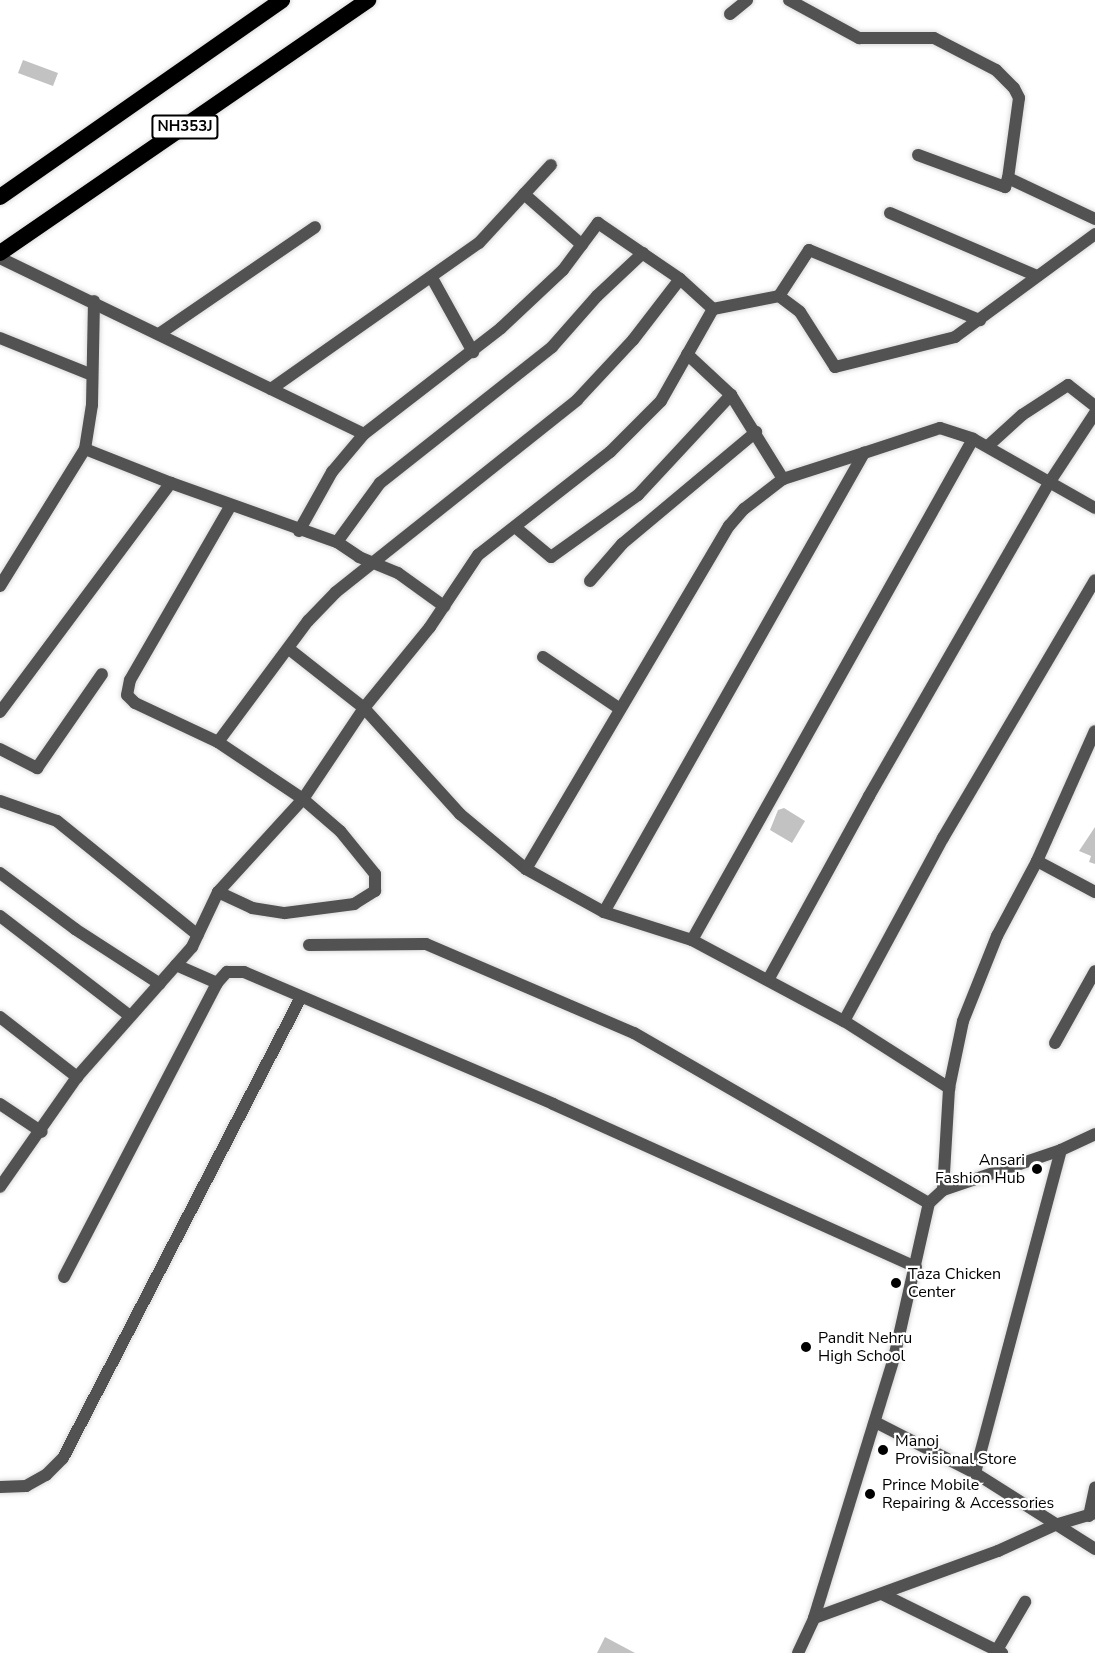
<!DOCTYPE html>
<html>
<head>
<meta charset="utf-8">
<style>
	body { margin:0 }
	#map { position:relative; width:1095px; height:1653px; overflow:hidden; background:#fff; font-family:"Nunito Sans",sans-serif }
	div>[style] { position:absolute }
	.building>* { inset:0; background:#c2c2c2 }
	.roads { filter:drop-shadow(0 0 2px #dbdbdb) drop-shadow(0 0 2px #dbdbdb) }
	.minor>* { height:12px; margin:-6px; padding:0 6px; transform-origin:6px; border-radius:6px; background:#525252 }
	.tertiary>* { height:12px; margin:-6px; padding:0 6px; transform-origin:6px; border-radius:6px; background:#525252 }
	.trunk>* { height:16px; margin:-8px; padding:0 8px; transform-origin:8px; border-radius:8px; background:#000 }
	.dots>* { width:16px; height:16px; translate:-50% -50%; box-sizing:border-box; border:3px solid #fff; border-radius:50% }
	span { translate:-50% -50%; white-space:nowrap; text-align:center; line-height:1.15; -webkit-text-stroke:4.5px #fff; paint-order:stroke }
	.shield-label span { padding:2px 4px; background:#fff; border:2px solid; border-radius:4px; -webkit-text-stroke-width:0 }
	.shield-label { font-size:15px; color:#000; font-weight:700 }
	.poi-label { font-size:16px; color:#000 }
	.right { translate:-100% -50%; text-align:right }
	.left { translate:0 -50%; text-align:left }
</style>
</head>
<body>
<div id="map">
	<div class="building">
		<div style="clip-path:polygon(23px 60px,58px 73px,53px 86px,18px 73px)"></div>
		<div style="clip-path:polygon(784px 808px,805px 821px,792px 843px,770px 830px,778px 810px)"></div>
		<div style="clip-path:polygon(1095px 827px,1095px 864px,1089px 862px,1091px 856px,1079px 851px)"></div>
		<div style="clip-path:polygon(605px 1637px,635px 1653px,597px 1653px)"></div>
	</div>
	<div class="roads">
		<div class="minor">
			<div style="left:789px;top:0;width:80px;rotate:28.5deg"></div>
			<div style="left:859px;top:38px;width:75px"></div>
			<div style="left:934px;top:38px;width:70px;rotate:27.3deg"></div>
			<div style="left:996px;top:70px;width:25px;rotate:45deg"></div>
			<div style="left:1014px;top:88px;width:11px;rotate:63deg"></div>
			<div style="left:1019px;top:98px;width:81px;rotate:97.8deg"></div>
			<div style="left:1008px;top:178px;width:96px;rotate:25.2deg"></div>
			<div style="left:730px;top:14px;width:22px;rotate:-39deg"></div>
			<div style="left:918px;top:155px;width:93px;rotate:20.2deg"></div>
			<div style="left:1005px;top:187px;width:9px;rotate:-72deg"></div>
			<div style="left:524px;top:194px;width:77px;rotate:41.3deg"></div>
			<div style="left:890px;top:213px;width:160px;rotate:23.2deg"></div>
			<div style="left:0;top:258px;width:404px;rotate:25.8deg"></div>
			<div style="left:364px;top:434px;width:173px;rotate:-37.7deg"></div>
			<div style="left:501px;top:328px;width:85px;rotate:-43.1deg"></div>
			<div style="left:563px;top:270px;width:59px;rotate:-53.3deg"></div>
			<div style="left:598px;top:223px;width:99px;rotate:34.3deg"></div>
			<div style="left:680px;top:279px;width:45px;rotate:42.3deg"></div>
			<div style="left:713px;top:309px;width:106px;rotate:119.5deg"></div>
			<div style="left:661px;top:401px;width:72px;rotate:135deg"></div>
			<div style="left:610px;top:452px;width:167px;rotate:142deg"></div>
			<div style="left:478px;top:555px;width:87px;rotate:123.7deg"></div>
			<div style="left:430px;top:627px;width:104px;rotate:129.2deg"></div>
			<div style="left:364px;top:708px;width:110px;rotate:123.8deg"></div>
			<div style="left:303px;top:799px;width:126px;rotate:132.4deg"></div>
			<div style="left:218px;top:892px;width:61px;rotate:115.3deg"></div>
			<div style="left:192px;top:947px;width:174px;rotate:131.5deg"></div>
			<div style="left:77px;top:1077px;width:134px;rotate:125deg"></div>
			<div style="left:432px;top:278px;width:85px;rotate:61deg"></div>
			<div style="left:779px;top:296px;width:55px;rotate:-56.9deg"></div>
			<div style="left:809px;top:250px;width:185px;rotate:22.3deg"></div>
			<div style="left:713px;top:309px;width:67px;rotate:-11.1deg"></div>
			<div style="left:779px;top:296px;width:26px;rotate:37deg"></div>
			<div style="left:800px;top:312px;width:65px;rotate:57.5deg"></div>
			<div style="left:835px;top:367px;width:124px;rotate:-14deg"></div>
			<div style="left:955px;top:337px;width:174px;rotate:-36.3deg"></div>
			<div style="left:159px;top:334px;width:189px;rotate:-34.4deg"></div>
			<div style="left:0;top:338px;width:99px;rotate:21.9deg"></div>
			<div style="left:271px;top:389px;width:254px;rotate:-35.1deg"></div>
			<div style="left:479px;top:243px;width:106px;rotate:-47.3deg"></div>
			<div style="left:731px;top:395px;width:99px;rotate:58.2deg"></div>
			<div style="left:989px;top:445px;width:45px;rotate:-42.3deg"></div>
			<div style="left:1022px;top:415px;width:55px;rotate:-33.1deg"></div>
			<div style="left:1068px;top:385px;width:34px;rotate:38deg"></div>
			<div style="left:85px;top:449px;width:92px;rotate:21.6deg"></div>
			<div style="left:515px;top:527px;width:47px;rotate:39.8deg"></div>
			<div style="left:551px;top:557px;width:107px;rotate:-35.5deg"></div>
			<div style="left:638px;top:495px;width:137px;rotate:-47.1deg"></div>
			<div style="left:731px;top:395px;width:60px;rotate:-137deg"></div>
			<div style="left:299px;top:531px;width:68px;rotate:-60.8deg"></div>
			<div style="left:332px;top:472px;width:50px;rotate:-49.9deg"></div>
			<div style="left:337px;top:542px;width:73px;rotate:-53.9deg"></div>
			<div style="left:380px;top:483px;width:219px;rotate:-38.3deg"></div>
			<div style="left:552px;top:347px;width:68px;rotate:-48.6deg"></div>
			<div style="left:597px;top:296px;width:63px;rotate:-43.1deg"></div>
			<div style="left:590px;top:581px;width:49px;rotate:-49.1deg"></div>
			<div style="left:622px;top:544px;width:175px;rotate:-39.9deg"></div>
			<div style="left:0;top:586px;width:161px;rotate:-58.2deg"></div>
			<div style="left:85px;top:449px;width:45px;rotate:-81deg"></div>
			<div style="left:92px;top:405px;width:104px;rotate:-88.9deg"></div>
			<div style="left:289px;top:649px;width:95px;rotate:38.2deg"></div>
			<div style="left:364px;top:708px;width:143px;rotate:47.8deg"></div>
			<div style="left:460px;top:814px;width:86px;rotate:39.8deg"></div>
			<div style="left:526px;top:869px;width:89px;rotate:28.9deg"></div>
			<div style="left:604px;top:912px;width:92px;rotate:17.7deg"></div>
			<div style="left:692px;top:940px;width:172px;rotate:28.1deg"></div>
			<div style="left:844px;top:1021px;width:125px;rotate:32.5deg"></div>
			<div style="left:543px;top:657px;width:93px;rotate:34deg"></div>
			<div style="left:0;top:712px;width:286px;rotate:-53.3deg"></div>
			<div style="left:171px;top:483px;width:176px;rotate:19.6deg"></div>
			<div style="left:337px;top:542px;width:27px;rotate:34deg"></div>
			<div style="left:359px;top:557px;width:42px;rotate:22.3deg"></div>
			<div style="left:398px;top:573px;width:57px;rotate:35.7deg"></div>
			<div style="left:218px;top:742px;width:92px;rotate:-154.8deg"></div>
			<div style="left:135px;top:703px;width:11px;rotate:-135deg"></div>
			<div style="left:127px;top:695px;width:15px;rotate:-79deg"></div>
			<div style="left:130px;top:680px;width:200px;rotate:-60deg"></div>
			<div style="left:0;top:749px;width:42px;rotate:27.2deg"></div>
			<div style="left:37px;top:768px;width:114px;rotate:-55.3deg"></div>
			<div style="left:0;top:801px;width:60px;rotate:19.3deg"></div>
			<div style="left:57px;top:821px;width:181px;rotate:39deg"></div>
			<div style="left:1037px;top:861px;width:66px;rotate:28.1deg"></div>
			<div style="left:526px;top:869px;width:399px;rotate:-59.4deg"></div>
			<div style="left:729px;top:526px;width:23px;rotate:-49deg"></div>
			<div style="left:744px;top:509px;width:49px;rotate:-37.6deg"></div>
			<div style="left:783px;top:479px;width:85px;rotate:-17.8deg"></div>
			<div style="left:0;top:873px;width:94px;rotate:36.7deg"></div>
			<div style="left:75px;top:929px;width:101px;rotate:32.9deg"></div>
			<div style="left:218px;top:892px;width:38px;rotate:25deg"></div>
			<div style="left:252px;top:908px;width:33px;rotate:9deg"></div>
			<div style="left:285px;top:913px;width:70px;rotate:-7.4deg"></div>
			<div style="left:354px;top:904px;width:25px;rotate:-32deg"></div>
			<div style="left:375px;top:891px;width:17px;rotate:-90deg"></div>
			<div style="left:375px;top:874px;width:55px;rotate:-129.1deg"></div>
			<div style="left:340px;top:831px;width:49px;rotate:-139.1deg"></div>
			<div style="left:303px;top:799px;width:102px;rotate:-146.2deg"></div>
			<div style="left:218px;top:742px;width:151px;rotate:-53.4deg"></div>
			<div style="left:308px;top:621px;width:40px;rotate:-46deg"></div>
			<div style="left:336px;top:592px;width:308px;rotate:-38.5deg"></div>
			<div style="left:577px;top:400px;width:82px;rotate:-47deg"></div>
			<div style="left:633px;top:340px;width:77px;rotate:-52.4deg"></div>
			<div style="left:604px;top:912px;width:528px;rotate:-60.47deg"></div>
			<div style="left:864px;top:453px;width:80px;rotate:-18.2deg"></div>
			<div style="left:940px;top:428px;width:35px;rotate:18deg"></div>
			<div style="left:0;top:916px;width:164px;rotate:37.6deg"></div>
			<div style="left:692px;top:940px;width:574px;rotate:-60.71deg"></div>
			<div style="left:973px;top:439px;width:140px;rotate:29.5deg"></div>
			<div style="left:309px;top:945px;width:117px;rotate:-0.5deg"></div>
			<div style="left:426px;top:944px;width:226px;rotate:23.2deg"></div>
			<div style="left:634px;top:1033px;width:340px;rotate:30deg"></div>
			<div style="left:176px;top:965px;width:45px;rotate:23.7deg"></div>
			<div style="left:217px;top:983px;width:15px;rotate:-48deg"></div>
			<div style="left:227px;top:972px;width:17px"></div>
			<div style="left:244px;top:972px;width:336px;rotate:23.1deg"></div>
			<div style="left:553px;top:1104px;width:398px;rotate:24.2deg"></div>
			<div style="left:768px;top:980px;width:210px;rotate:-61.2deg"></div>
			<div style="left:869px;top:796px;width:365px;rotate:-60.1deg"></div>
			<div style="left:1051px;top:480px;width:80px;rotate:-56.7deg"></div>
			<div style="left:0;top:1017px;width:98px;rotate:37.9deg"></div>
			<div style="left:844px;top:1021px;width:208px;rotate:-61.6deg"></div>
			<div style="left:943px;top:838px;width:299px;rotate:-59.5deg"></div>
			<div style="left:1055px;top:1043px;width:82px;rotate:-60.9deg"></div>
			<div style="left:0;top:1104px;width:50px;rotate:33.7deg"></div>
			<div style="left:943px;top:1190px;width:102px;rotate:-86.6deg"></div>
			<div style="left:949px;top:1088px;width:68px;rotate:-78.2deg"></div>
			<div style="left:963px;top:1021px;width:92px;rotate:-68.2deg"></div>
			<div style="left:997px;top:936px;width:85px;rotate:-61.9deg"></div>
			<div style="left:1037px;top:861px;width:142px;rotate:-66deg"></div>
			<div style="left:64px;top:1277px;width:331px;rotate:-62.5deg"></div>
			<div style="left:875px;top:1422px;width:112px;rotate:27deg"></div>
			<div style="left:975px;top:1473px;width:142px;rotate:32.3deg"></div>
			<div style="left:975px;top:1473px;width:334px;rotate:-75.1deg"></div>
			<div style="left:0;top:1487px;width:26px;rotate:-2deg"></div>
			<div style="left:26px;top:1486px;width:23px;rotate:-29deg"></div>
			<div style="left:46px;top:1475px;width:24px;rotate:-45deg"></div>
			<div style="left:63px;top:1458px;width:519px;rotate:-62.69deg"></div>
			<div style="left:1089px;top:1516px;width:29px;rotate:-78deg"></div>
			<div style="left:882px;top:1594px;width:134px;rotate:26.2deg"></div>
			<div style="left:814px;top:1618px;width:196px;rotate:-20deg"></div>
			<div style="left:998px;top:1551px;width:63px;rotate:-24.5deg"></div>
			<div style="left:1055px;top:1525px;width:42px;rotate:-16.7deg"></div>
			<div style="left:997px;top:1650px;width:56px;rotate:-59.7deg"></div>
		</div>
		<div class="tertiary">
			<div style="left:798px;top:1653px;width:38px;rotate:-65deg"></div>
			<div style="left:814px;top:1618px;width:272px;rotate:-72.9deg"></div>
			<div style="left:894px;top:1358px;width:159px;rotate:-77.3deg"></div>
			<div style="left:929px;top:1203px;width:19px;rotate:-43deg"></div>
			<div style="left:943px;top:1190px;width:125px;rotate:-18.7deg"></div>
			<div style="left:1061px;top:1150px;width:38px;rotate:-25deg"></div>
		</div>
		<div class="trunk">
			<div style="left:0;top:197px;width:344px;rotate:-34.9deg"></div>
			<div style="left:0;top:253px;width:447px;rotate:-34.5deg"></div>
		</div>
	</div>
	<div class="dots">
		<div style="left:1037px;top:1169px;background:#000"></div>
		<div style="left:896px;top:1283px;background:#000"></div>
		<div style="left:806px;top:1347px;background:#000"></div>
		<div style="left:883px;top:1450px;background:#000"></div>
		<div style="left:870px;top:1494px;background:#000"></div>
	</div>
	<div class="shield-label">
		<span style="left:185px;top:127px">NH353J</span>
	</div>
	<div class="poi-label">
		<span class="right" style="left:1025px;top:1169px">Ansari<br>Fashion Hub</span>
		<span class="left" style="left:908px;top:1283px">Taza Chicken<br>Center</span>
		<span class="left" style="left:818px;top:1347px">Pandit Nehru<br>High School</span>
		<span class="left" style="left:895px;top:1450px">Manoj<br>Provisional Store</span>
		<span class="left" style="left:882px;top:1494px">Prince Mobile<br>Repairing &amp; Accessories</span>
	</div>
</div>
</body>
</html>
